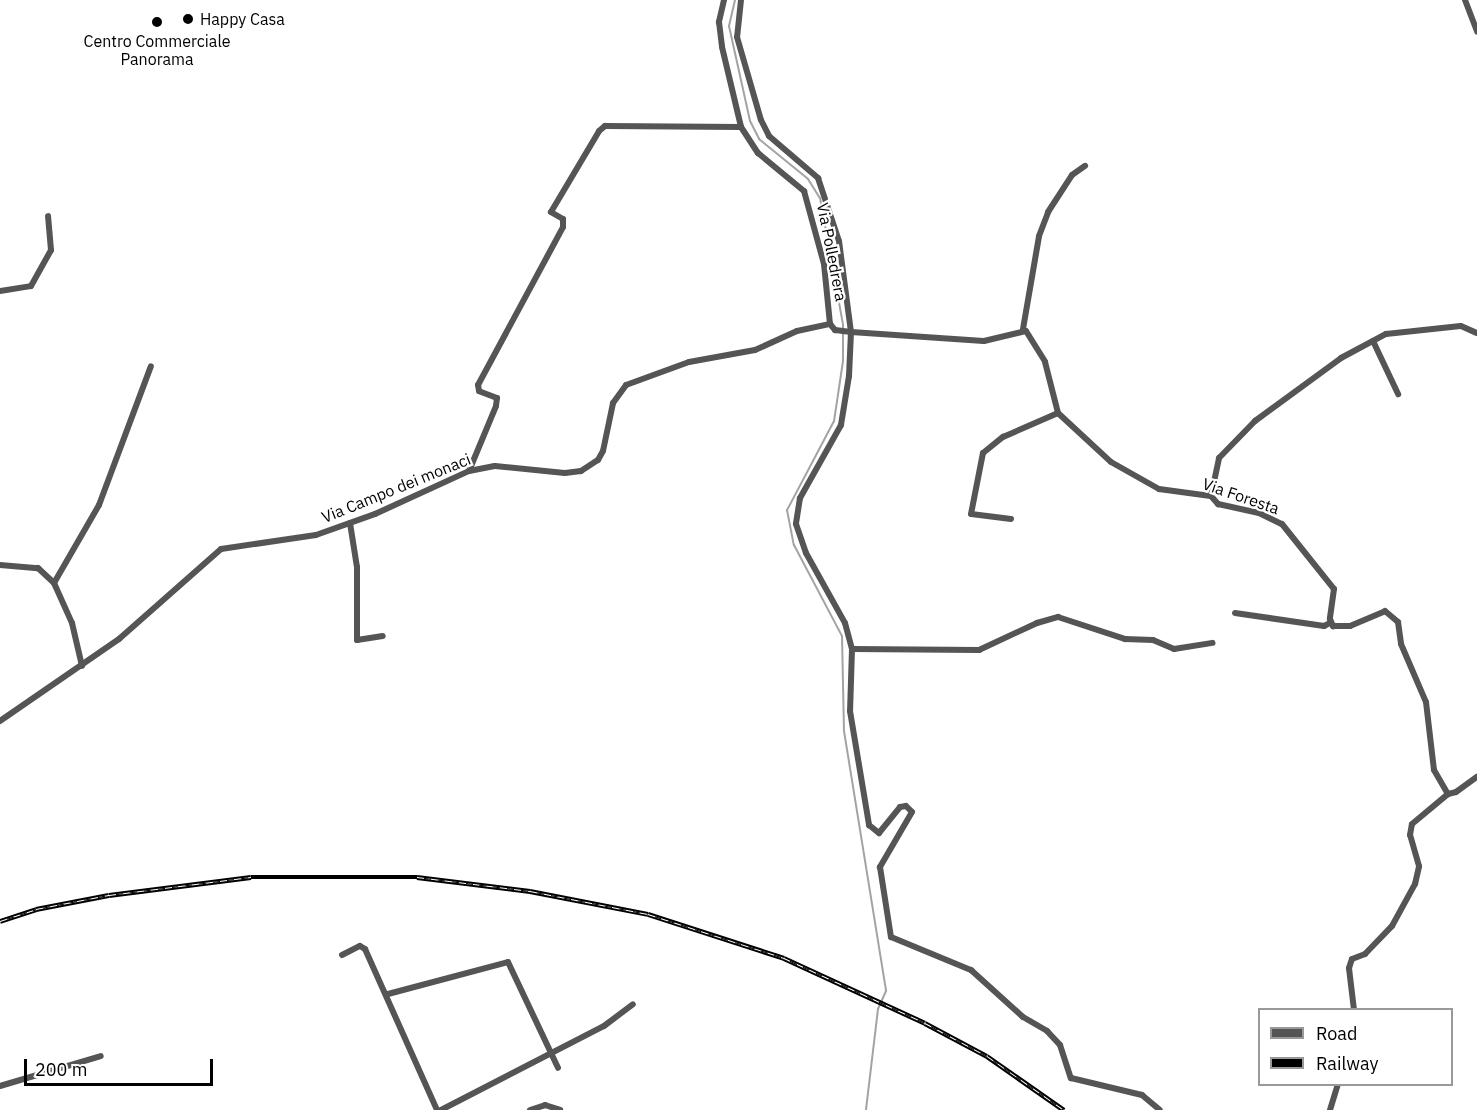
<!DOCTYPE html>
<html>
<head>
<meta charset="utf-8">
<style>
	body { margin:0 }
	#map { position:relative; width:1477px; height:1110px; overflow:hidden; background:#fff; font-family:"IBM Plex Sans",sans-serif }
	div>[style] { position:absolute }
	.stream>* { height:2px; margin:-1px; padding:0 1px; transform-origin:1px; border-radius:1px; background:#a3a3a3 }
	.minor>* { height:6px; margin:-3px; padding:0 3px; transform-origin:3px; border-radius:3px; background:#555 }
	.rail>* { height:4.5px; margin-top:-2.25px; transform-origin:0; background:repeating-linear-gradient(90deg,#fff 0 7px,#000 0 14px); box-sizing:border-box; border-block:2px solid #000 }
	.dots>* { width:16px; height:16px; translate:-50% -50%; box-sizing:border-box; border:3px solid #fff; border-radius:50% }
	span { translate:-50% -50%; white-space:nowrap; text-align:center; line-height:1.15; -webkit-text-stroke:4.5px #fff; paint-order:stroke }
	.poi-label { font-size:16px; color:#000 }
	.left { translate:0 -50%; text-align:left }
	.street-label { font-size:16px; color:#000 }
	.legend { position:absolute; left:1258px; top:1008px; width:195px; height:78px; box-sizing:border-box; background:#fff; border:2px solid #999; margin:0; padding:8px 10px; list-style:none; font-size:18px; color:#000 }
	.legend li { display:flex; align-items:center; gap:12px; height:30px }
	.legend b { width:30px; border:2px solid #999 }
	.scale { position:absolute; left:24px; top:1059px; width:189px; height:27px; box-sizing:border-box; border:3px solid #000; border-top:0; padding-left:8px; font-size:18px; line-height:21px; white-space:nowrap; color:#000; -webkit-text-stroke:4px #fff; paint-order:stroke }
</style>
</head>
<body>
<div id="map">
	<div class="stream">
		<div style="left:735px;top:0;width:27px;rotate:103deg"></div>
		<div style="left:729px;top:26px;width:97px;rotate:77.5deg"></div>
		<div style="left:750px;top:121px;width:20px;rotate:63deg"></div>
		<div style="left:759px;top:139px;width:63px;rotate:39.2deg"></div>
		<div style="left:808px;top:179px;width:22px;rotate:58deg"></div>
		<div style="left:820px;top:198px;width:129px;rotate:79.7deg"></div>
		<div style="left:843px;top:325px;width:36px;rotate:90deg"></div>
		<div style="left:843px;top:361px;width:61px;rotate:98.5deg"></div>
		<div style="left:834px;top:421px;width:101px;rotate:117.8deg"></div>
		<div style="left:787px;top:510px;width:36px;rotate:79deg"></div>
		<div style="left:794px;top:545px;width:103px;rotate:62.2deg"></div>
		<div style="left:842px;top:636px;width:95px;rotate:88.8deg"></div>
		<div style="left:844px;top:731px;width:263px;rotate:80.8deg"></div>
		<div style="left:886px;top:991px;width:20px;rotate:114deg"></div>
		<div style="left:878px;top:1009px;width:102px;rotate:96.8deg"></div>
	</div>
	<div class="minor">
		<div style="left:724px;top:0;width:23px;rotate:103deg"></div>
		<div style="left:719px;top:22px;width:25px;rotate:83deg"></div>
		<div style="left:722px;top:47px;width:82px;rotate:76.6deg"></div>
		<div style="left:741px;top:127px;width:31px;rotate:57deg"></div>
		<div style="left:758px;top:153px;width:60px;rotate:39.6deg"></div>
		<div style="left:804px;top:191px;width:76px;rotate:74.7deg"></div>
		<div style="left:824px;top:264px;width:60px;rotate:84.3deg"></div>
		<div style="left:741px;top:0;width:37px;rotate:96deg"></div>
		<div style="left:737px;top:37px;width:86px;rotate:73.9deg"></div>
		<div style="left:761px;top:120px;width:18px;rotate:63deg"></div>
		<div style="left:769px;top:136px;width:65px;rotate:40.6deg"></div>
		<div style="left:818px;top:178px;width:66px;rotate:71.6deg"></div>
		<div style="left:839px;top:241px;width:92px;rotate:82.5deg"></div>
		<div style="left:851px;top:332px;width:44px;rotate:92.6deg"></div>
		<div style="left:849px;top:376px;width:50px;rotate:99.3deg"></div>
		<div style="left:841px;top:425px;width:84px;rotate:119.3deg"></div>
		<div style="left:800px;top:498px;width:26px;rotate:99deg"></div>
		<div style="left:796px;top:524px;width:31px;rotate:71deg"></div>
		<div style="left:806px;top:553px;width:80px;rotate:60.9deg"></div>
		<div style="left:845px;top:623px;width:27px;rotate:75deg"></div>
		<div style="left:852px;top:649px;width:62px;rotate:91.8deg"></div>
		<div style="left:850px;top:711px;width:116px;rotate:80.5deg"></div>
		<div style="left:869px;top:825px;width:13px;rotate:39deg"></div>
		<div style="left:879px;top:833px;width:33px;rotate:-51deg"></div>
		<div style="left:900px;top:807px;width:6px;rotate:-9deg"></div>
		<div style="left:906px;top:806px;width:8px;rotate:45deg"></div>
		<div style="left:912px;top:812px;width:64px;rotate:120.2deg"></div>
		<div style="left:880px;top:867px;width:71px;rotate:81.1deg"></div>
		<div style="left:891px;top:937px;width:87px;rotate:22.4deg"></div>
		<div style="left:971px;top:970px;width:70px;rotate:42.1deg"></div>
		<div style="left:1023px;top:1017px;width:28px;rotate:30deg"></div>
		<div style="left:1047px;top:1031px;width:19px;rotate:47deg"></div>
		<div style="left:1060px;top:1045px;width:35px;rotate:72deg"></div>
		<div style="left:1071px;top:1078px;width:73px;rotate:13.5deg"></div>
		<div style="left:1142px;top:1095px;width:23px;rotate:40deg"></div>
		<div style="left:1465px;top:0;width:34px;rotate:69deg"></div>
		<div style="left:0;top:291px;width:31px;rotate:-9deg"></div>
		<div style="left:31px;top:286px;width:41px;rotate:-60.9deg"></div>
		<div style="left:51px;top:250px;width:34px;rotate:-95deg"></div>
		<div style="left:830px;top:324px;width:8px;rotate:50deg"></div>
		<div style="left:835px;top:330px;width:16px;rotate:7deg"></div>
		<div style="left:851px;top:332px;width:133px;rotate:3.9deg"></div>
		<div style="left:984px;top:341px;width:43px;rotate:-13.4deg"></div>
		<div style="left:1026px;top:331px;width:36px;rotate:58deg"></div>
		<div style="left:1045px;top:362px;width:53px;rotate:75.7deg"></div>
		<div style="left:1058px;top:413px;width:72px;rotate:42.8deg"></div>
		<div style="left:1111px;top:462px;width:55px;rotate:29.4deg"></div>
		<div style="left:1159px;top:489px;width:52px;rotate:7.7deg"></div>
		<div style="left:1211px;top:496px;width:11px;rotate:49deg"></div>
		<div style="left:1218px;top:504px;width:42px;rotate:12.4deg"></div>
		<div style="left:1259px;top:513px;width:25px;rotate:26deg"></div>
		<div style="left:1282px;top:524px;width:83px;rotate:51.3deg"></div>
		<div style="left:1334px;top:589px;width:30px;rotate:98deg"></div>
		<div style="left:1330px;top:619px;width:8px;rotate:67deg"></div>
		<div style="left:1333px;top:626px;width:17px"></div>
		<div style="left:1350px;top:626px;width:38px;rotate:-23deg"></div>
		<div style="left:1385px;top:611px;width:17px;rotate:40deg"></div>
		<div style="left:1398px;top:622px;width:22px;rotate:82deg"></div>
		<div style="left:1401px;top:644px;width:63px;rotate:66.7deg"></div>
		<div style="left:1426px;top:702px;width:68px;rotate:83.3deg"></div>
		<div style="left:1434px;top:770px;width:28px;rotate:60deg"></div>
		<div style="left:1023px;top:329px;width:94px;rotate:-80.2deg"></div>
		<div style="left:1039px;top:236px;width:26px;rotate:-69deg"></div>
		<div style="left:1048px;top:212px;width:44px;rotate:-57deg"></div>
		<div style="left:1072px;top:175px;width:16px;rotate:-35deg"></div>
		<div style="left:1373px;top:341px;width:59px;rotate:64.7deg"></div>
		<div style="left:469px;top:471px;width:70px;rotate:-67.4deg"></div>
		<div style="left:496px;top:406px;width:8px;rotate:-83deg"></div>
		<div style="left:497px;top:398px;width:19px;rotate:-159deg"></div>
		<div style="left:479px;top:391px;width:6px;rotate:-99deg"></div>
		<div style="left:478px;top:385px;width:179px;rotate:-61.7deg"></div>
		<div style="left:563px;top:227px;width:8px;rotate:-90deg"></div>
		<div style="left:563px;top:219px;width:14px;rotate:-150deg"></div>
		<div style="left:551px;top:212px;width:94px;rotate:-59.3deg"></div>
		<div style="left:599px;top:131px;width:8px;rotate:-40deg"></div>
		<div style="left:605px;top:126px;width:136px;rotate:0.4deg"></div>
		<div style="left:1211px;top:496px;width:39px;rotate:-78deg"></div>
		<div style="left:1219px;top:458px;width:52px;rotate:-45.8deg"></div>
		<div style="left:1255px;top:421px;width:107px;rotate:-36.2deg"></div>
		<div style="left:1341px;top:358px;width:51px;rotate:-28.1deg"></div>
		<div style="left:1386px;top:334px;width:75px;rotate:-6.1deg"></div>
		<div style="left:1461px;top:326px;width:17px;rotate:24deg"></div>
		<div style="left:1011px;top:519px;width:40px;rotate:-172.9deg"></div>
		<div style="left:971px;top:514px;width:62px;rotate:-78.9deg"></div>
		<div style="left:983px;top:453px;width:26px;rotate:-39deg"></div>
		<div style="left:1003px;top:437px;width:60px;rotate:-23.6deg"></div>
		<div style="left:350px;top:523px;width:45px;rotate:81deg"></div>
		<div style="left:357px;top:567px;width:73px;rotate:90deg"></div>
		<div style="left:357px;top:640px;width:26px;rotate:-9deg"></div>
		<div style="left:0;top:565px;width:38px;rotate:5deg"></div>
		<div style="left:38px;top:568px;width:22px;rotate:43deg"></div>
		<div style="left:54px;top:583px;width:44px;rotate:65.8deg"></div>
		<div style="left:72px;top:623px;width:44px;rotate:76.9deg"></div>
		<div style="left:54px;top:583px;width:90px;rotate:-60deg"></div>
		<div style="left:99px;top:505px;width:148px;rotate:-69.5deg"></div>
		<div style="left:1235px;top:613px;width:90px;rotate:8.3deg"></div>
		<div style="left:1324px;top:626px;width:7px;rotate:-27deg"></div>
		<div style="left:852px;top:649px;width:127px;rotate:0.5deg"></div>
		<div style="left:979px;top:650px;width:64px;rotate:-25deg"></div>
		<div style="left:1037px;top:623px;width:22px;rotate:-16deg"></div>
		<div style="left:1058px;top:617px;width:71px;rotate:18.2deg"></div>
		<div style="left:1125px;top:639px;width:28px;rotate:2deg"></div>
		<div style="left:1153px;top:640px;width:23px;rotate:23deg"></div>
		<div style="left:1174px;top:649px;width:39px;rotate:-9deg"></div>
		<div style="left:0;top:721px;width:145px;rotate:-34.6deg"></div>
		<div style="left:119px;top:639px;width:136px;rotate:-41.4deg"></div>
		<div style="left:221px;top:549px;width:96px;rotate:-8.4deg"></div>
		<div style="left:316px;top:535px;width:63px;rotate:-19.6deg"></div>
		<div style="left:375px;top:514px;width:103px;rotate:-24.6deg"></div>
		<div style="left:469px;top:471px;width:26px;rotate:-11deg"></div>
		<div style="left:495px;top:466px;width:70px;rotate:5.7deg"></div>
		<div style="left:565px;top:473px;width:16px;rotate:-7deg"></div>
		<div style="left:581px;top:471px;width:20px;rotate:-33deg"></div>
		<div style="left:598px;top:460px;width:10px;rotate:-61deg"></div>
		<div style="left:603px;top:451px;width:49px;rotate:-78.2deg"></div>
		<div style="left:613px;top:403px;width:22px;rotate:-54deg"></div>
		<div style="left:626px;top:385px;width:67px;rotate:-20.1deg"></div>
		<div style="left:689px;top:362px;width:67px;rotate:-10.3deg"></div>
		<div style="left:755px;top:350px;width:46px;rotate:-24.3deg"></div>
		<div style="left:797px;top:331px;width:34px;rotate:-12deg"></div>
		<div style="left:342px;top:955px;width:20px;rotate:-27deg"></div>
		<div style="left:360px;top:946px;width:6px;rotate:31deg"></div>
		<div style="left:365px;top:949px;width:176px;rotate:65.9deg"></div>
		<div style="left:388px;top:994px;width:124px;rotate:-14.9deg"></div>
		<div style="left:508px;top:962px;width:117px;rotate:64.7deg"></div>
		<div style="left:1354px;top:1010px;width:42px;rotate:-96.8deg"></div>
		<div style="left:1349px;top:968px;width:9px;rotate:-72deg"></div>
		<div style="left:1352px;top:959px;width:14px;rotate:-21deg"></div>
		<div style="left:1365px;top:954px;width:39px;rotate:-46deg"></div>
		<div style="left:1392px;top:926px;width:48px;rotate:-61.3deg"></div>
		<div style="left:1415px;top:884px;width:18px;rotate:-77deg"></div>
		<div style="left:1419px;top:866px;width:32px;rotate:-106deg"></div>
		<div style="left:1410px;top:835px;width:11px;rotate:-80deg"></div>
		<div style="left:1412px;top:824px;width:47px;rotate:-39.8deg"></div>
		<div style="left:1448px;top:794px;width:8px;rotate:-14deg"></div>
		<div style="left:1456px;top:792px;width:26px;rotate:-36deg"></div>
		<div style="left:0;top:1086px;width:105px;rotate:-16.5deg"></div>
		<div style="left:441px;top:1110px;width:183px;rotate:-27.3deg"></div>
		<div style="left:604px;top:1026px;width:36px;rotate:-37deg"></div>
		<div style="left:530px;top:1110px;width:16px;rotate:-18deg"></div>
		<div style="left:545px;top:1105px;width:16px;rotate:18deg"></div>
		<div style="left:1330px;top:1110px;width:27px;rotate:-73deg"></div>
	</div>
	<div class="rail">
		<div style="left:0;top:921px;width:38px;rotate:-18deg"></div>
		<div style="left:36px;top:909px;width:74px;rotate:-10.9deg"></div>
		<div style="left:109px;top:895px;width:143px;rotate:-7.2deg"></div>
		<div style="left:251px;top:877px;width:166px"></div>
		<div style="left:417px;top:877px;width:114px;rotate:7.1deg"></div>
		<div style="left:530px;top:891px;width:120px;rotate:11deg"></div>
		<div style="left:648px;top:914px;width:143px;rotate:17.9deg"></div>
		<div style="left:784px;top:958px;width:155px;rotate:24.7deg"></div>
		<div style="left:925px;top:1023px;width:70px;rotate:28deg"></div>
		<div style="left:987px;top:1056px;width:94px;rotate:35deg"></div>
	</div>
	<div class="dots">
		<div style="left:188px;top:19px;background:#000"></div>
		<div style="left:157px;top:22px;background:#000"></div>
	</div>
	<div class="poi-label">
		<span class="left" style="left:200px;top:19px">Happy Casa</span>
		<span style="left:157px;top:50px">Centro Commerciale<br>Panorama</span>
	</div>
	<div class="street-label">
		<span style="left:832px;top:252px;rotate:79deg">Via Polledrera</span>
		<span style="left:396px;top:488px;rotate:-22deg">Via Campo dei monaci</span>
		<span style="left:1241px;top:496px;rotate:19deg">Via Foresta</span>
	</div>
	<ul class="legend">
	<li><b style="height:8px;background:#555"></b>Road</li>
	<li><b style="height:8px;background:#000"></b>Railway</li>
	</ul>
	<div class="scale">200 m</div>
</div>
</body>
</html>
